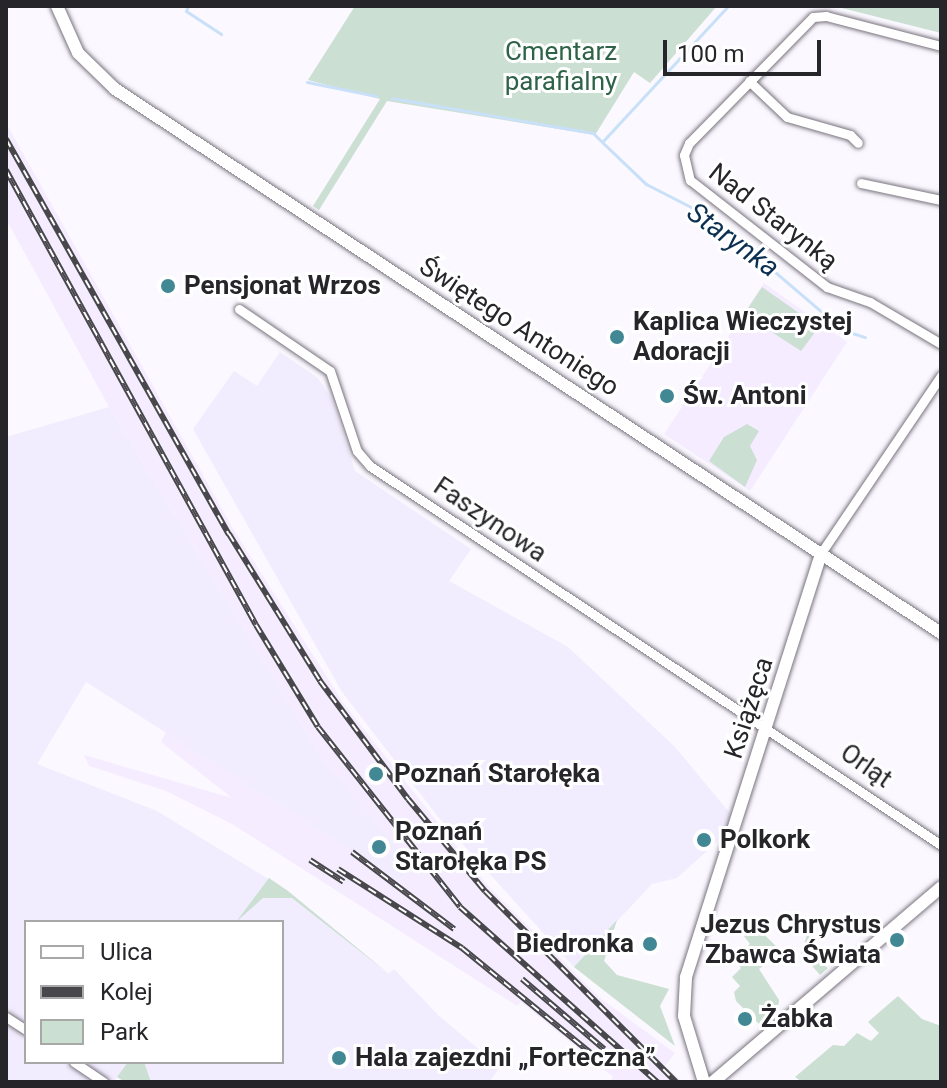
<!DOCTYPE html>
<html>
<head>
<meta charset="utf-8">
<style>
	body { margin:0 }
	#map { position:relative; width:947px; height:1088px; overflow:hidden; background:#fbf8ff; font-family:Roboto,sans-serif }
	div>[style] { position:absolute }
	.built>* { inset:0; background:#f5edff }
	.industrial>* { inset:0; background:#f2edfe }
	.green>* { inset:0; background:#cbdfd2 }
	.stream>* { height:3px; margin:-1.5px; padding:0 1.5px; transform-origin:1.5px; border-radius:1.5px; background:#c9e0f9 }
	.roads { filter:drop-shadow(0 0 2px #79747e) drop-shadow(0 0 2px #79747e) }
	.street>* { height:9px; margin:-4.5px; padding:0 4.5px; transform-origin:4.5px; border-radius:4.5px; background:#fff }
	.secondary>* { height:12px; margin:-6px; padding:0 6px; transform-origin:6px; border-radius:6px; background:#fff }
	.rail>* { height:6px; margin-top:-3px; transform-origin:0; background:repeating-linear-gradient(90deg,#fff 0 9px,#48474b 0 18px); box-sizing:border-box; border-block:2px solid #48474b }
	.dots>* { width:22px; height:22px; translate:-50% -50%; box-sizing:border-box; border:4px solid #fff; border-radius:50% }
	span { translate:-50% -50%; white-space:nowrap; text-align:center; line-height:1.15; -webkit-text-stroke:6px #fff; paint-order:stroke }
	.park-label { font-size:26px; color:#2e6347 }
	.street-label { font-size:26px; color:#262529 }
	.poi-label { font-size:26px; color:#262529; font-weight:700 }
	.left { translate:0 -50%; text-align:left }
	.right { translate:-100% -50%; text-align:right }
	.water-label { font-size:28px; color:#0b2f51; font-style:italic }
	.frame { position:absolute; inset:0; border:8px solid #262529; pointer-events:none }
	.legend { position:absolute; left:24px; top:920px; width:260px; height:144px; box-sizing:border-box; background:#fff; border:2px solid #a8a8a9; margin:0; padding:10px 14px; list-style:none; font-size:24px; color:#262529 }
	.legend li { display:flex; align-items:center; gap:16px; height:40px }
	.legend b { width:40px; border:2px solid #a8a8a9 }
	.scale { position:absolute; left:663px; top:40px; width:158px; height:36px; box-sizing:border-box; border:4px solid #262529; border-top:0; padding-left:10px; font-size:24px; line-height:28px; white-space:nowrap; color:#262529; -webkit-text-stroke:6px #fff; paint-order:stroke }
</style>
</head>
<body>
<div id="map">
	<div class="built">
		<div style="clip-path:polygon(6px 123px,232px 527px,344px 704px,488px 886px,600px 998px,675px 1053px,665px 1066px,683px 1082px,609px 1082px,613px 1077px,521px 1002px,517px 1006px,232px 824px,166px 791px,89px 766px,84px 755px,232px 798px,161px 742px,166px 732px,398px 880px,413px 870px,322px 758px,109px 407px,6px 219px)"></div>
		<div style="clip-path:polygon(764px 283px,847px 342px,750px 491px,664px 434px)"></div>
	</div>
	<div class="industrial">
		<div style="clip-path:polygon(280px 352px,318px 378px,333px 401px,355px 471px,471px 549px,449px 581px,568px 647px,675px 747px,734px 818px,717px 842px,677px 878px,652px 884px,574px 967px,439px 818px,342px 692px,193px 429px,234px 371px,257px 386px)"></div>
		<div style="clip-path:polygon(evenodd,109px 407px,322px 758px,414px 869px,398px 880px,86px 682px,37px 764px,157px 811px,288px 891px,388px 974px,394px 969px,438px 1015px,500px 1067px,489px 1082px,141px 1082px,123px 1070px,113px 1082px,6px 1082px,6px 437px,109px 407px,26px 922px,282px 922px,282px 1062px,26px 1062px,26px 922px)"></div>
	</div>
	<div class="green">
		<div style="clip-path:polygon(355px 6px,717px 6px,650px 83px,634px 72px,595px 135px,387px 101px,319px 210px,313px 206px,380px 99px,308px 80px)"></div>
		<div style="clip-path:polygon(834px 6px,941px 6px,941px 33px)"></div>
		<div style="clip-path:polygon(762px 287px,819px 327px,801px 351px,744px 314px)"></div>
		<div style="clip-path:polygon(747px 424px,759px 431px,750px 446px,757px 460px,745px 487px,709px 461px,724px 437px)"></div>
		<div style="clip-path:polygon(269px 878px,288px 891px,389px 974px,292px 898px,263px 898px,236px 922px)"></div>
		<div style="clip-path:polygon(745px 916px,781px 951px,759px 969px,779px 1000px,778px 1010px,759px 1024px,736px 1001px,734px 992px,740px 986px,732px 977px,741px 968px,736px 962px,739px 954px,750px 944px,744px 936px,751px 930px,741px 920px)"></div>
		<div style="clip-path:polygon(617px 920px,604px 961px,617px 975px,669px 989px,660px 1006px,675px 1046px,574px 967px)"></div>
		<div style="clip-path:polygon(808px 932px,816px 938px,811px 949px,819px 955px,829px 946px,834px 951px,829px 967px,822px 956px,818px 961px,828px 968px,820px 975px,801px 953px)"></div>
		<div style="clip-path:polygon(898px 996px,922px 1019px,941px 1026px,941px 1082px,802px 1082px,795px 1077px,833px 1045px,844px 1046px,857px 1033px,871px 1041px,879px 1033px,868px 1022px)"></div>
		<div style="clip-path:polygon(128px 1062px,144px 1062px,151px 1082px,125px 1082px,117px 1077px)"></div>
	</div>
	<div class="stream">
		<div style="left:188px;top:6px;width:5px;rotate:112deg"></div>
		<div style="left:186px;top:11px;width:42px;rotate:33.3deg"></div>
		<div style="left:728px;top:6px;width:185px;rotate:132.8deg"></div>
		<div style="left:602px;top:142px;width:61px;rotate:43.7deg"></div>
		<div style="left:646px;top:184px;width:51px;rotate:27.1deg"></div>
		<div style="left:691px;top:207px;width:71px;rotate:36.4deg"></div>
		<div style="left:748px;top:249px;width:125px;rotate:40.5deg"></div>
		<div style="left:843px;top:330px;width:23px;rotate:18deg"></div>
		<div style="left:307px;top:82px;width:71px;rotate:11.3deg"></div>
		<div style="left:392px;top:98px;width:204px;rotate:9.9deg"></div>
		<div style="left:593px;top:133px;width:11px;rotate:45deg"></div>
	</div>
	<div class="roads">
		<div class="street">
			<div style="left:941px;top:46px;width:119px;rotate:-165.4deg"></div>
			<div style="left:826px;top:16px;width:13px;rotate:176deg"></div>
			<div style="left:813px;top:17px;width:177px;rotate:134.5deg"></div>
			<div style="left:689px;top:143px;width:13px;rotate:113deg"></div>
			<div style="left:684px;top:155px;width:26px;rotate:77deg"></div>
			<div style="left:690px;top:180px;width:174px;rotate:38deg"></div>
			<div style="left:827px;top:287px;width:46px;rotate:19.2deg"></div>
			<div style="left:870px;top:302px;width:82px;rotate:30.6deg"></div>
			<div style="left:749px;top:81px;width:52px;rotate:43.5deg"></div>
			<div style="left:787px;top:117px;width:66px;rotate:15.9deg"></div>
			<div style="left:850px;top:135px;width:11px;rotate:45deg"></div>
			<div style="left:861px;top:183px;width:82px;rotate:12deg"></div>
			<div style="left:239px;top:309px;width:110px;rotate:34.3deg"></div>
			<div style="left:330px;top:371px;width:84px;rotate:71.4deg"></div>
			<div style="left:357px;top:451px;width:20px;rotate:49deg"></div>
			<div style="left:370px;top:466px;width:685px;rotate:33.57deg"></div>
			<div style="left:821px;top:553px;width:214px;rotate:-55.9deg"></div>
			<div style="left:6px;top:1017px;width:24px;rotate:33deg"></div>
			<div style="left:74px;top:1062px;width:36px;rotate:34deg"></div>
		</div>
		<div class="secondary">
			<div style="left:57px;top:6px;width:51px;rotate:65.9deg"></div>
			<div style="left:78px;top:53px;width:52px;rotate:44.2deg"></div>
			<div style="left:115px;top:89px;width:989px;rotate:33.37deg"></div>
			<div style="left:704px;top:1082px;width:69px;rotate:-106.9deg"></div>
			<div style="left:684px;top:1016px;width:39px;rotate:-87deg"></div>
			<div style="left:686px;top:977px;width:445px;rotate:-72.3deg"></div>
			<div style="left:713px;top:1082px;width:300px;rotate:-40.5deg"></div>
		</div>
	</div>
	<div class="rail">
		<div style="left:6px;top:139px;width:454px;rotate:60.6deg"></div>
		<div style="left:229px;top:534px;width:173px;rotate:58.2deg"></div>
		<div style="left:320px;top:681px;width:147px;rotate:53.3deg"></div>
		<div style="left:408px;top:799px;width:120px;rotate:50.1deg"></div>
		<div style="left:485px;top:891px;width:270px;rotate:45deg"></div>
		<div style="left:6px;top:170px;width:519px;rotate:61.21deg"></div>
		<div style="left:256px;top:625px;width:119px;rotate:58.7deg"></div>
		<div style="left:318px;top:727px;width:229px;rotate:51.7deg"></div>
		<div style="left:460px;top:907px;width:264px;rotate:41.6deg"></div>
		<div style="left:352px;top:852px;width:128px;rotate:37deg"></div>
		<div style="left:310px;top:860px;width:40px;rotate:32.9deg"></div>
		<div style="left:338px;top:869px;width:147px;rotate:32.5deg"></div>
		<div style="left:462px;top:948px;width:176px;rotate:39.2deg"></div>
		<div style="left:522px;top:979px;width:108px;rotate:40.5deg"></div>
	</div>
	<div class="dots">
		<div style="left:168px;top:286px;background:#428894"></div>
		<div style="left:617px;top:337px;background:#428894"></div>
		<div style="left:667px;top:396px;background:#428894"></div>
		<div style="left:376px;top:774px;background:#428894"></div>
		<div style="left:704px;top:840px;background:#428894"></div>
		<div style="left:379px;top:847px;background:#428894"></div>
		<div style="left:897px;top:940px;background:#428894"></div>
		<div style="left:650px;top:944px;background:#428894"></div>
		<div style="left:745px;top:1019px;background:#428894"></div>
		<div style="left:339px;top:1058px;background:#428894"></div>
	</div>
	<div class="park-label">
		<span style="left:561px;top:67px">Cmentarz<br>parafialny</span>
	</div>
	<div class="street-label">
		<span style="left:773px;top:217px;rotate:38deg">Nad Starynką</span>
		<span style="left:519px;top:327px;rotate:33deg">Świętego Antoniego</span>
		<span style="left:490px;top:520px;rotate:34deg">Faszynowa</span>
		<span style="left:749px;top:708px;rotate:-72deg">Książęca</span>
		<span style="left:866px;top:766px;rotate:35deg">Orląt</span>
	</div>
	<div class="poi-label">
		<span class="left" style="left:184px;top:286px">Pensjonat Wrzos</span>
		<span class="left" style="left:633px;top:337px">Kaplica Wieczystej<br>Adoracji</span>
		<span class="left" style="left:683px;top:396px">Św. Antoni</span>
		<span class="left" style="left:394px;top:774px">Poznań Starołęka</span>
		<span class="left" style="left:395px;top:847px">Poznań<br>Starołęka PS</span>
		<span class="left" style="left:720px;top:840px">Polkork</span>
		<span class="right" style="left:881px;top:940px">Jezus Chrystus<br>Zbawca Świata</span>
		<span class="right" style="left:634px;top:944px">Biedronka</span>
		<span class="left" style="left:761px;top:1019px">Żabka</span>
		<span class="left" style="left:355px;top:1058px">Hala zajezdni „Forteczna”</span>
	</div>
	<div class="water-label">
		<span style="left:733px;top:240px;rotate:36deg">Starynka</span>
	</div>
	<div class="frame"></div>
	<ul class="legend">
	<li><b style="height:10px;background:#fff"></b>Ulica</li>
	<li><b style="height:10px;background:#48474b"></b>Kolej</li>
	<li><b style="height:22px;background:#cbdfd2"></b>Park</li>
	</ul>
	<div class="scale">100 m</div>
</div>
</body>
</html>
